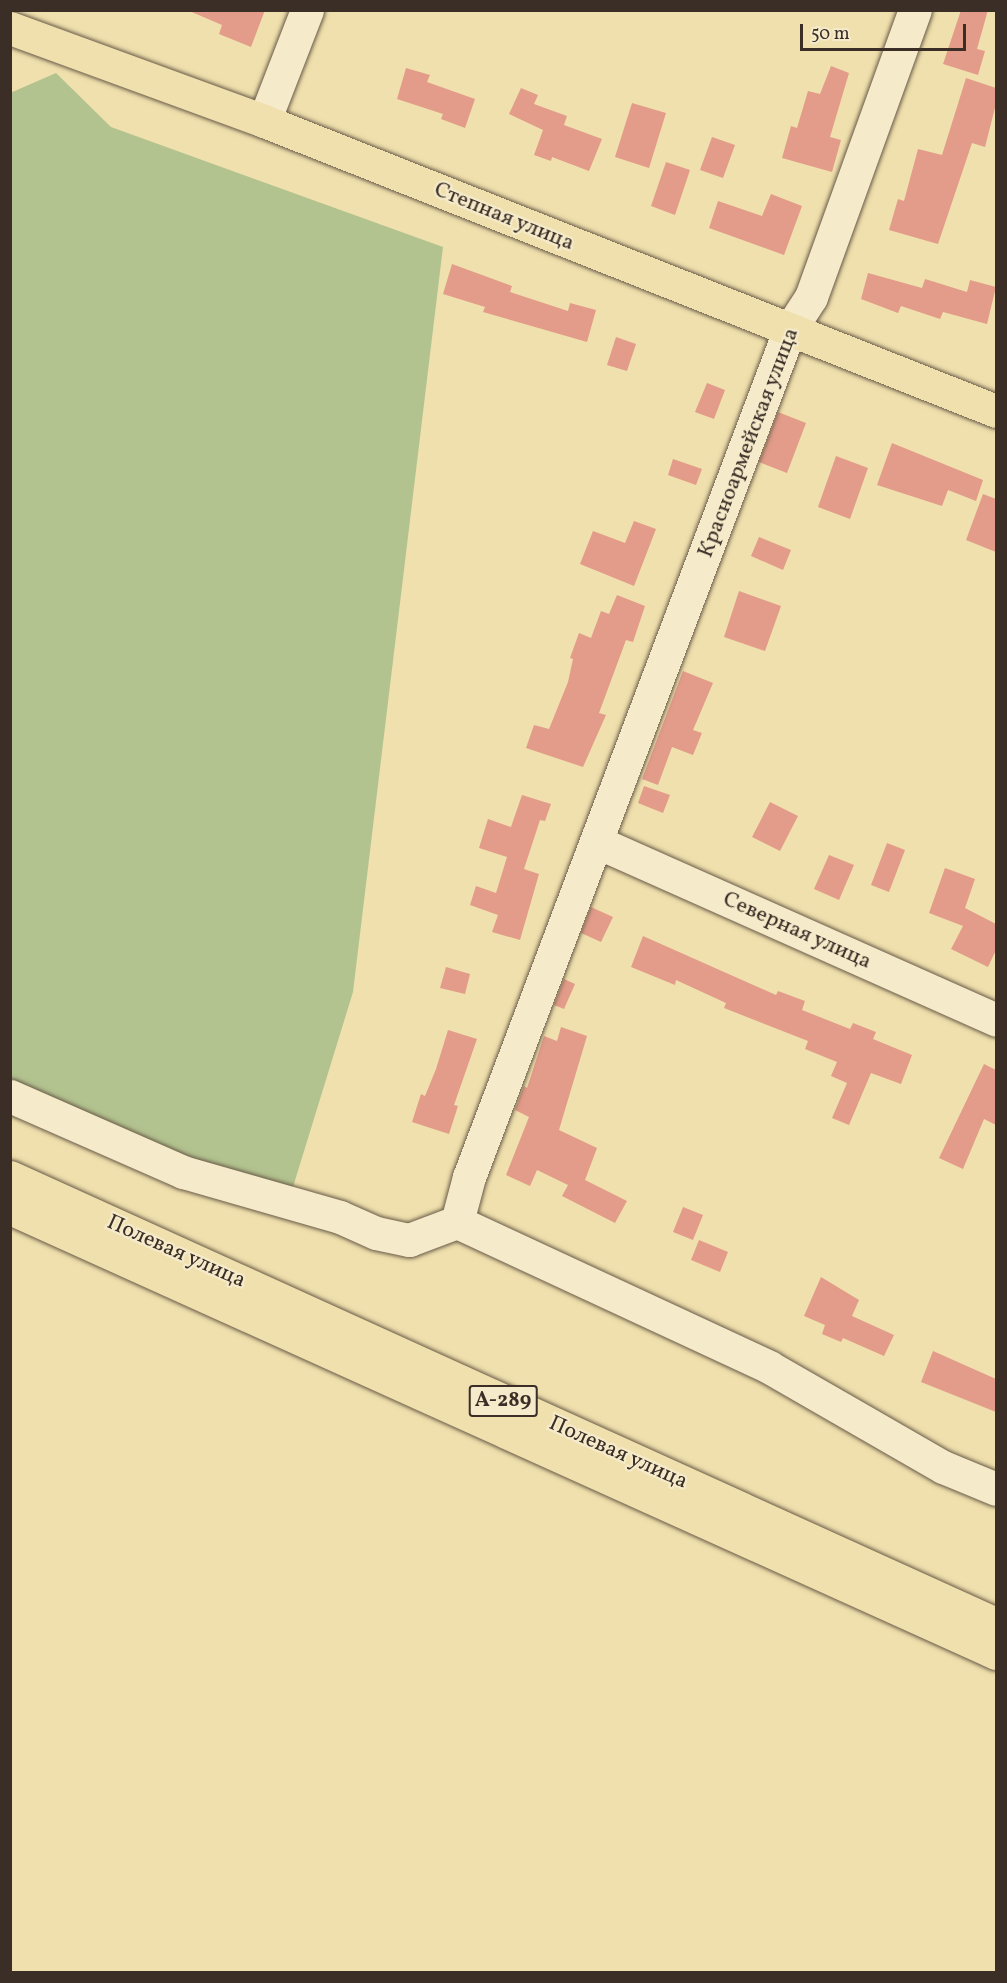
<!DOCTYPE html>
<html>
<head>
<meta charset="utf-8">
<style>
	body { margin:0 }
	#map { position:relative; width:1007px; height:1983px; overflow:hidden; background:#f0e0ad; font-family:Vollkorn,serif }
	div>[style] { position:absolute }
	.green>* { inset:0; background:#b3c38f }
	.building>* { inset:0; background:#e29c89 }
	.roads { filter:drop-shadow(0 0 2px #685a48) drop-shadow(0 0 2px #685a48) }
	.minor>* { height:33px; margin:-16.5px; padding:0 16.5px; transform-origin:16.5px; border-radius:16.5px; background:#f5ebca }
	.major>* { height:33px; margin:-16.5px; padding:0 16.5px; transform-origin:16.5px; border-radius:16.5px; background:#f0e0ad }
	.highway>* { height:33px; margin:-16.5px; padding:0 16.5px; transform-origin:16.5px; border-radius:16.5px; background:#f0e0ad }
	span { translate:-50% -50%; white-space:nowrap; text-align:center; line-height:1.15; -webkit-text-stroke:4.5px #f5ebca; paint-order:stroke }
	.shield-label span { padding:2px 4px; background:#f5ebca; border:2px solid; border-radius:4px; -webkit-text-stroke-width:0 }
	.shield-label { font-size:21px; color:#3a2e27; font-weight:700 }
	.street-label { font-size:22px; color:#3a2e27 }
	.frame { position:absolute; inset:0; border:12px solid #3a2e27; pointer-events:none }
	.scale { position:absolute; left:800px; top:24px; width:166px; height:27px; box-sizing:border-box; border:3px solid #3a2e27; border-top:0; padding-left:8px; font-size:18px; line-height:21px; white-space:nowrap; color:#3a2e27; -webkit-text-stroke:4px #f5ebca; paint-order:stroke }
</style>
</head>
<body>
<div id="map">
	<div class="green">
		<div style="clip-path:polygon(56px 73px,111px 127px,443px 247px,353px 992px,285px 1213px,11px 1089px,10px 93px)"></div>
	</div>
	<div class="building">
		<div style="clip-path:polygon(187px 10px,265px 10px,251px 47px,219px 34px,222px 25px)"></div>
		<div style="clip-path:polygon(961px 10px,988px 10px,977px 49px,985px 51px,978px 75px,943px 64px)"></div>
		<div style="clip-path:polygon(831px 66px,849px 73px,830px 137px,841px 140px,832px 172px,782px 158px,791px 126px,797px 128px,808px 91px,820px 94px)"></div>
		<div style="clip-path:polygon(406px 68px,430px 75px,427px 82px,475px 99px,465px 128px,441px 119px,443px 114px,397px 99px)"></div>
		<div style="clip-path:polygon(966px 78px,996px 88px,996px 104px,985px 147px,972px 143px,938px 244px,889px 230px,898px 199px,904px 201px,918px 149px,942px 155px)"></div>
		<div style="clip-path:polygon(521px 88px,538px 95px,534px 104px,567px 116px,564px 125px,602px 139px,589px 171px,552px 157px,551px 161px,534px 155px,543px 130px,509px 114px)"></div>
		<div style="clip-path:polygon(632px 103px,666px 113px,649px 168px,615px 157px)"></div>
		<div style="clip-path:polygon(712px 137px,735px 145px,723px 178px,700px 170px)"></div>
		<div style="clip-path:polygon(666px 162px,690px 170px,675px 215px,651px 206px)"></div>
		<div style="clip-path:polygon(771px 194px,802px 206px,784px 255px,709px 228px,718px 201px,762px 216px)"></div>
		<div style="clip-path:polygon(452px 264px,512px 286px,510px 292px,568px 311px,570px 303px,596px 310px,587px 342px,483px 312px,485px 307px,443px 294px)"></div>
		<div style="clip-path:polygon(868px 273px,922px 288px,925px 279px,967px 292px,970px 280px,996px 287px,987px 324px,943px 312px,940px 319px,901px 306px,898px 313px,861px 299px)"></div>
		<div style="clip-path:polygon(616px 337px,636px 344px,627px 371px,607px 365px)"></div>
		<div style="clip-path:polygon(707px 383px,725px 390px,714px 419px,695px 412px)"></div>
		<div style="clip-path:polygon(778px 412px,806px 423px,787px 473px,759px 462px)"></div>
		<div style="clip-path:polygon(892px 443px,983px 480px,976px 501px,948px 490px,942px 506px,877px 485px)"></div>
		<div style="clip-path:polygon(836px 456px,868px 468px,850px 519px,818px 507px)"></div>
		<div style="clip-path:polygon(673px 459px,702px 469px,696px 485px,668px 475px)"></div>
		<div style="clip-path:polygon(983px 494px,996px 499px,996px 552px,966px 540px)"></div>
		<div style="clip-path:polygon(634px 521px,656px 529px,634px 586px,580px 564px,593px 531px,625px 543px)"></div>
		<div style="clip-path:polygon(759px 537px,791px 550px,783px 570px,751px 556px)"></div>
		<div style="clip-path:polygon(739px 591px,781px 606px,765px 651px,724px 637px)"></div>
		<div style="clip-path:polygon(617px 595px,645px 606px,633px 642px,626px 640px,599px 713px,606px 715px,583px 767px,526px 748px,534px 725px,549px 729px,568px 682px,573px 659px,570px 658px,579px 633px,591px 638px,601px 611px,609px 614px)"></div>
		<div style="clip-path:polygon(683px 671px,713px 683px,693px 730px,702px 733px,693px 755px,672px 747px,658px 785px,642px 779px)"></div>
		<div style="clip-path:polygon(644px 786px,670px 795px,663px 813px,638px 803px)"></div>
		<div style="clip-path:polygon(522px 795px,551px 804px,545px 821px,540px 820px,524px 869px,539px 874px,520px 940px,492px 932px,498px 915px,470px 905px,476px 886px,496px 893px,507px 857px,479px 848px,488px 819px,511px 827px)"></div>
		<div style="clip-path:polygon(770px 802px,798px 816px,780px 851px,752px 837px)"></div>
		<div style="clip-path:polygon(887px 843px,905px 850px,889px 892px,871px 885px)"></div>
		<div style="clip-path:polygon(829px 855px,854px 865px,839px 900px,814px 889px)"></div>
		<div style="clip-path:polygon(945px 868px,975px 879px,965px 908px,996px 924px,996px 950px,988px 967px,951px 949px,963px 926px,929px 913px)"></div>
		<div style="clip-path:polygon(591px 907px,613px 917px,601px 942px,581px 933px)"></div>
		<div style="clip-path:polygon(643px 936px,776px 995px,778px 991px,805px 1001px,802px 1010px,850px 1029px,853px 1023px,876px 1032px,873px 1039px,912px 1055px,901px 1084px,871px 1073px,849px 1125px,832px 1118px,847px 1083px,831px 1076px,837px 1062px,805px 1049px,808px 1041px,724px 1008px,726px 1003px,676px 980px,675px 985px,631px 967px)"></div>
		<div style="clip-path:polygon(446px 967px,470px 974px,465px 994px,440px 988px)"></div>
		<div style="clip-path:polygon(564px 979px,575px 984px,564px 1009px,554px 1005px)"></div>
		<div style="clip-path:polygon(561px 1027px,587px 1036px,559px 1130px,597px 1148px,585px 1180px,627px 1201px,615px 1223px,562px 1196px,568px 1185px,537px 1170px,530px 1186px,506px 1175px,529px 1117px,515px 1110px,524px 1086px,527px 1088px,544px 1036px,557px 1041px)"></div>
		<div style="clip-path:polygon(448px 1030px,477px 1039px,454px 1105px,458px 1106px,449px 1134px,412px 1122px,421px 1094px,425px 1096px,436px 1069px)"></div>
		<div style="clip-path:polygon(984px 1064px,996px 1070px,996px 1125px,984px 1119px,963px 1169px,939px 1158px)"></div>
		<div style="clip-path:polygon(683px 1207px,703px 1215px,693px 1240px,673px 1232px)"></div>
		<div style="clip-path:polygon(699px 1240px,728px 1252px,720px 1272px,691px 1260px)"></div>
		<div style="clip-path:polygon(821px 1277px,859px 1300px,852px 1316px,894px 1335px,884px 1356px,843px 1338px,841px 1342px,822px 1334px,825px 1325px,804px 1316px)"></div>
		<div style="clip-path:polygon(933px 1351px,996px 1379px,996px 1412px,921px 1382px)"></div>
	</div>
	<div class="roads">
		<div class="minor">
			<div style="left:264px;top:121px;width:119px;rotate:-68.8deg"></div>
			<div style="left:597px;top:842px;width:437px;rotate:24deg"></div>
			<div style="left:10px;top:1096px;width:189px;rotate:23.7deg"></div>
			<div style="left:183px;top:1172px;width:163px;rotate:16deg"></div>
			<div style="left:340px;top:1217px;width:39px;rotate:24deg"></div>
			<div style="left:376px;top:1233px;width:34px;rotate:12deg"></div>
			<div style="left:409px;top:1240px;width:51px;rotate:-20.6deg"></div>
			<div style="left:457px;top:1222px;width:47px;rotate:-75.1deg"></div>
			<div style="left:469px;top:1177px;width:904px;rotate:-69.28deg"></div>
			<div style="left:789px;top:331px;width:40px;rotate:-57.1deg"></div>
			<div style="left:811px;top:297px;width:305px;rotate:-70.1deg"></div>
			<div style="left:457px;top:1222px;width:344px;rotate:24.9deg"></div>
			<div style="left:769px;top:1367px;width:201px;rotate:29.9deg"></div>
			<div style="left:943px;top:1467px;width:57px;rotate:22.5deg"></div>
		</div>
		<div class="major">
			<div style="left:10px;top:28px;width:270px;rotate:20.1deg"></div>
			<div style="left:264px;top:121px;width:787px;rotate:21.61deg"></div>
		</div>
		<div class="highway">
			<div style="left:10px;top:1177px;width:1083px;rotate:24.39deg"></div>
			<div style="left:10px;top:1208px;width:1082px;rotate:24.29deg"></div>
		</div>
	</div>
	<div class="shield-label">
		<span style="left:503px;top:1401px">А-289</span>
	</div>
	<div class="street-label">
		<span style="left:504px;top:217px;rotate:22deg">Степная улица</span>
		<span style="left:749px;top:443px;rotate:-69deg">Красноармейская улица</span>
		<span style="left:797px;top:931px;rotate:24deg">Северная улица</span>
		<span style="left:176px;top:1252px;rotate:24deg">Полевая улица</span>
		<span style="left:618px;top:1453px;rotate:24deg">Полевая улица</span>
	</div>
	<div class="frame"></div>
	<div class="scale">50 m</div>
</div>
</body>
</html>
